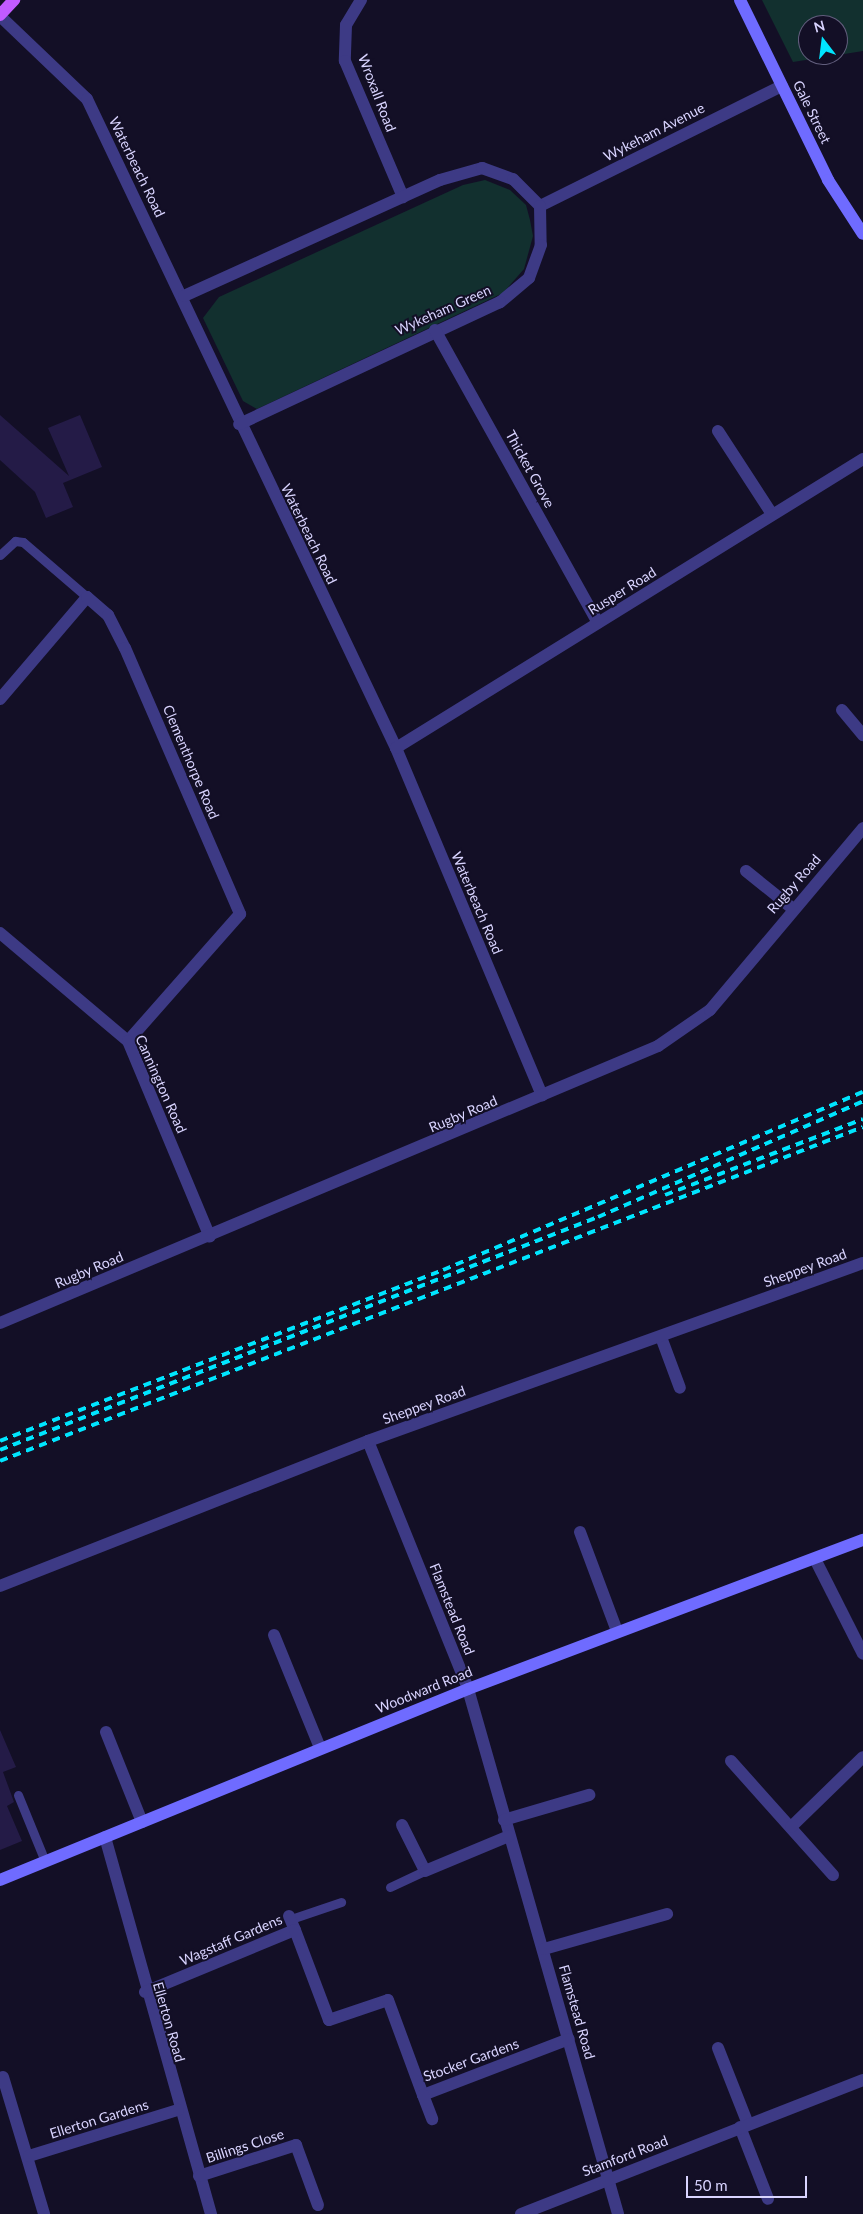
<!DOCTYPE html>
<html>
<head>
<meta charset="utf-8">
<style>
	body { margin:0 }
	#map { position:relative; width:863px; height:2214px; overflow:hidden; background:#130f26; font-family:Lato,sans-serif }
	div>[style] { position:absolute }
	.green>* { inset:0; background:#12302f }
	.building>* { inset:0; background:#241b47 }
	.lane>* { height:9px; margin:-4.5px; padding:0 4.5px; transform-origin:4.5px; border-radius:4.5px; background:#3d3a85 }
	.street>* { height:12px; margin:-6px; padding:0 6px; transform-origin:6px; border-radius:6px; background:#3d3a85 }
	.secondary>* { height:12px; margin:-6px; padding:0 6px; transform-origin:6px; border-radius:6px; background:#6f6bff }
	.primary>* { height:12px; margin:-6px; padding:0 6px; transform-origin:6px; border-radius:6px; background:#c25bff }
	.rail>* { height:4px; margin-top:-2px; transform-origin:0; background:repeating-linear-gradient(90deg,#00e5ff 0 8px,transparent 0 14px) }
	span { translate:-50% -50%; white-space:nowrap; text-align:center; line-height:1.15; -webkit-text-stroke:4px #130f26; paint-order:stroke }
	.street-label { font-size:14px; color:#d9d4ff }
	.north { position:absolute; left:798px; top:15px; width:50px; height:50px; box-sizing:border-box; background:#130f26; border:1px solid #625e7d; border-radius:50%; rotate:345deg; font-size:14px; font-weight:700; line-height:20px; text-align:center; color:#d9d4ff }
	.north::after { content:''; display:block; margin:auto; width:18px; height:22px; background:#00e5ff; clip-path:polygon(50% 0,100% 100%,50% 72%,0 100%) }
	.scale { position:absolute; left:686px; top:2176px; width:121px; height:22px; box-sizing:border-box; border:2px solid #d9d4ff; border-top:0; padding-left:6px; font-size:15px; line-height:18px; white-space:nowrap; color:#d9d4ff; -webkit-text-stroke:4px #130f26; paint-order:stroke }
</style>
</head>
<body>
<div id="map">
	<div class="green">
		<div style="clip-path:polygon(762px 0,863px 0,863px 51px,838px 55px,838px 25px,808px 25px,808px 55px,837px 55px,793px 62px)"></div>
		<div style="clip-path:polygon(485px 180px,510px 190px,526px 205px,530px 220px,533px 236px,524px 269px,503px 293px,257px 409px,243px 401px,203px 318px,219px 297px,463px 185px)"></div>
	</div>
	<div class="building">
		<div style="clip-path:polygon(0 415px,69px 476px,48px 428px,80px 415px,102px 467px,63px 483px,73px 507px,46px 518px,35px 492px,0 460px)"></div>
		<div style="clip-path:polygon(0 1730px,16px 1767px,3px 1772px,14px 1802px,7px 1806px,22px 1841px,0 1850px)"></div>
	</div>
	<div class="lane">
		<div style="left:0;top:555px;width:21px;rotate:-43deg"></div>
		<div style="left:15px;top:541px;width:8px;rotate:7deg"></div>
		<div style="left:23px;top:542px;width:84px;rotate:40.7deg"></div>
		<div style="left:18px;top:1795px;width:71px;rotate:67.8deg"></div>
		<div style="left:390px;top:1887px;width:38px;rotate:-25deg"></div>
		<div style="left:291px;top:1919px;width:53px;rotate:-18.8deg"></div>
	</div>
	<div class="street">
		<div style="left:361px;top:0;width:29px;rotate:121deg"></div>
		<div style="left:346px;top:25px;width:36px;rotate:92deg"></div>
		<div style="left:345px;top:61px;width:148px;rotate:66.9deg"></div>
		<div style="left:0;top:16px;width:120px;rotate:43.7deg"></div>
		<div style="left:87px;top:99px;width:719px;rotate:64.54deg"></div>
		<div style="left:396px;top:748px;width:377px;rotate:67.2deg"></div>
		<div style="left:540px;top:206px;width:270px;rotate:-26.4deg"></div>
		<div style="left:184px;top:296px;width:281px;rotate:-24.4deg"></div>
		<div style="left:440px;top:180px;width:44px;rotate:-15.9deg"></div>
		<div style="left:482px;top:168px;width:33px;rotate:20deg"></div>
		<div style="left:513px;top:179px;width:38px;rotate:45deg"></div>
		<div style="left:540px;top:206px;width:39px;rotate:89deg"></div>
		<div style="left:541px;top:245px;width:35px;rotate:110deg"></div>
		<div style="left:529px;top:278px;width:38px;rotate:140deg"></div>
		<div style="left:500px;top:302px;width:288px;rotate:154.9deg"></div>
		<div style="left:435px;top:330px;width:335px;rotate:60.9deg"></div>
		<div style="left:718px;top:431px;width:99px;rotate:57deg"></div>
		<div style="left:0;top:699px;width:134px;rotate:-49.5deg"></div>
		<div style="left:87px;top:597px;width:28px;rotate:41deg"></div>
		<div style="left:108px;top:615px;width:37px;rotate:63deg"></div>
		<div style="left:125px;top:648px;width:290px;rotate:66.6deg"></div>
		<div style="left:240px;top:914px;width:169px;rotate:131.4deg"></div>
		<div style="left:842px;top:710px;width:33px;rotate:50deg"></div>
		<div style="left:396px;top:748px;width:549px;rotate:-31.75deg"></div>
		<div style="left:746px;top:871px;width:59px;rotate:38.8deg"></div>
		<div style="left:0;top:933px;width:167px;rotate:40.2deg"></div>
		<div style="left:128px;top:1041px;width:212px;rotate:67.3deg"></div>
		<div style="left:0;top:1323px;width:714px;rotate:-22.83deg"></div>
		<div style="left:658px;top:1046px;width:63px;rotate:-34.7deg"></div>
		<div style="left:710px;top:1010px;width:238px;rotate:-49.9deg"></div>
		<div style="left:661px;top:1337px;width:54px;rotate:69.6deg"></div>
		<div style="left:368px;top:1441px;width:267px;rotate:68deg"></div>
		<div style="left:468px;top:1689px;width:546px;rotate:74.05deg"></div>
		<div style="left:580px;top:1532px;width:106px;rotate:69.5deg"></div>
		<div style="left:815px;top:1559px;width:106px;rotate:63.2deg"></div>
		<div style="left:0;top:1586px;width:396px;rotate:-21.5deg"></div>
		<div style="left:368px;top:1441px;width:526px;rotate:-19.78deg"></div>
		<div style="left:274px;top:1635px;width:122px;rotate:67.8deg"></div>
		<div style="left:106px;top:1732px;width:97px;rotate:68.2deg"></div>
		<div style="left:731px;top:1761px;width:153px;rotate:48.2deg"></div>
		<div style="left:504px;top:1820px;width:89px;rotate:-16.4deg"></div>
		<div style="left:402px;top:1825px;width:51px;rotate:63.4deg"></div>
		<div style="left:425px;top:1871px;width:91px;rotate:-22.6deg"></div>
		<div style="left:791px;top:1827px;width:100px;rotate:-44.2deg"></div>
		<div style="left:105px;top:1837px;width:392px;rotate:74.3deg"></div>
		<div style="left:289px;top:1916px;width:15px;rotate:67deg"></div>
		<div style="left:544px;top:1949px;width:128px;rotate:-15.9deg"></div>
		<div style="left:145px;top:1992px;width:162px;rotate:-22.5deg"></div>
		<div style="left:295px;top:1930px;width:96px;rotate:69.3deg"></div>
		<div style="left:329px;top:2020px;width:62px;rotate:-18.7deg"></div>
		<div style="left:388px;top:2000px;width:101px;rotate:69.8deg"></div>
		<div style="left:423px;top:2095px;width:156px;rotate:-21deg"></div>
		<div style="left:718px;top:2048px;width:82px;rotate:68.5deg"></div>
		<div style="left:3px;top:2077px;width:143px;rotate:73.3deg"></div>
		<div style="left:423px;top:2095px;width:26px;rotate:69deg"></div>
		<div style="left:740px;top:2127px;width:77px;rotate:68.7deg"></div>
		<div style="left:29px;top:2156px;width:156px;rotate:-17.2deg"></div>
		<div style="left:199px;top:2176px;width:102px;rotate:-17.7deg"></div>
		<div style="left:296px;top:2145px;width:64px;rotate:69.9deg"></div>
		<div style="left:521px;top:2214px;width:367px;rotate:-21.4deg"></div>
	</div>
	<div class="secondary">
		<div style="left:740px;top:0;width:200px;rotate:63.9deg"></div>
		<div style="left:828px;top:180px;width:64px;rotate:57.1deg"></div>
		<div style="left:0;top:1880px;width:505px;rotate:-22.2deg"></div>
		<div style="left:468px;top:1689px;width:422px;rotate:-20.7deg"></div>
	</div>
	<div class="primary">
		<div style="left:0;top:15px;width:21px;rotate:-47deg"></div>
	</div>
	<div class="rail">
		<div style="left:665px;top:1195px;width:212px;rotate:-21deg"></div>
		<div style="left:0;top:1441px;width:475px;rotate:-21.1deg"></div>
		<div style="left:443px;top:1270px;width:456px;rotate:-23deg"></div>
		<div style="left:0;top:1450px;width:642px;rotate:-21.29deg"></div>
		<div style="left:598px;top:1217px;width:289px;rotate:-23.6deg"></div>
		<div style="left:0;top:1461px;width:925px;rotate:-21.16deg"></div>
	</div>
	<div class="street-label">
		<span style="left:377px;top:93px;rotate:69deg">Wroxall Road</span>
		<span style="left:812px;top:112px;rotate:64deg">Gale Street</span>
		<span style="left:654px;top:132px;rotate:-27deg">Wykeham Avenue</span>
		<span style="left:137px;top:167px;rotate:64deg">Waterbeach Road</span>
		<span style="left:443px;top:310px;rotate:-24deg">Wykeham Green</span>
		<span style="left:530px;top:469px;rotate:61deg">Thicket Grove</span>
		<span style="left:309px;top:534px;rotate:64deg">Waterbeach Road</span>
		<span style="left:622px;top:591px;rotate:-32deg">Rusper Road</span>
		<span style="left:191px;top:762px;rotate:67deg">Clementhorpe Road</span>
		<span style="left:794px;top:884px;rotate:-49deg">Rugby Road</span>
		<span style="left:477px;top:903px;rotate:67deg">Waterbeach Road</span>
		<span style="left:161px;top:1084px;rotate:66deg">Cannington Road</span>
		<span style="left:463px;top:1114px;rotate:-23deg">Rugby Road</span>
		<span style="left:805px;top:1268px;rotate:-20deg">Sheppey Road</span>
		<span style="left:89px;top:1270px;rotate:-23deg">Rugby Road</span>
		<span style="left:424px;top:1405px;rotate:-20deg">Sheppey Road</span>
		<span style="left:452px;top:1609px;rotate:68deg">Flamstead Road</span>
		<span style="left:424px;top:1690px;rotate:-22deg">Woodward Road</span>
		<span style="left:231px;top:1940px;rotate:-23deg">Wagstaff Gardens</span>
		<span style="left:577px;top:2012px;rotate:74deg">Flamstead Road</span>
		<span style="left:169px;top:2022px;rotate:74deg">Ellerton Road</span>
		<span style="left:471px;top:2060px;rotate:-20deg">Stocker Gardens</span>
		<span style="left:99px;top:2119px;rotate:-17deg">Ellerton Gardens</span>
		<span style="left:245px;top:2146px;rotate:-18deg">Billings Close</span>
		<span style="left:625px;top:2156px;rotate:-21deg">Stamford Road</span>
	</div>
	<div class="north">N</div>
	<div class="scale">50 m</div>
</div>
</body>
</html>
